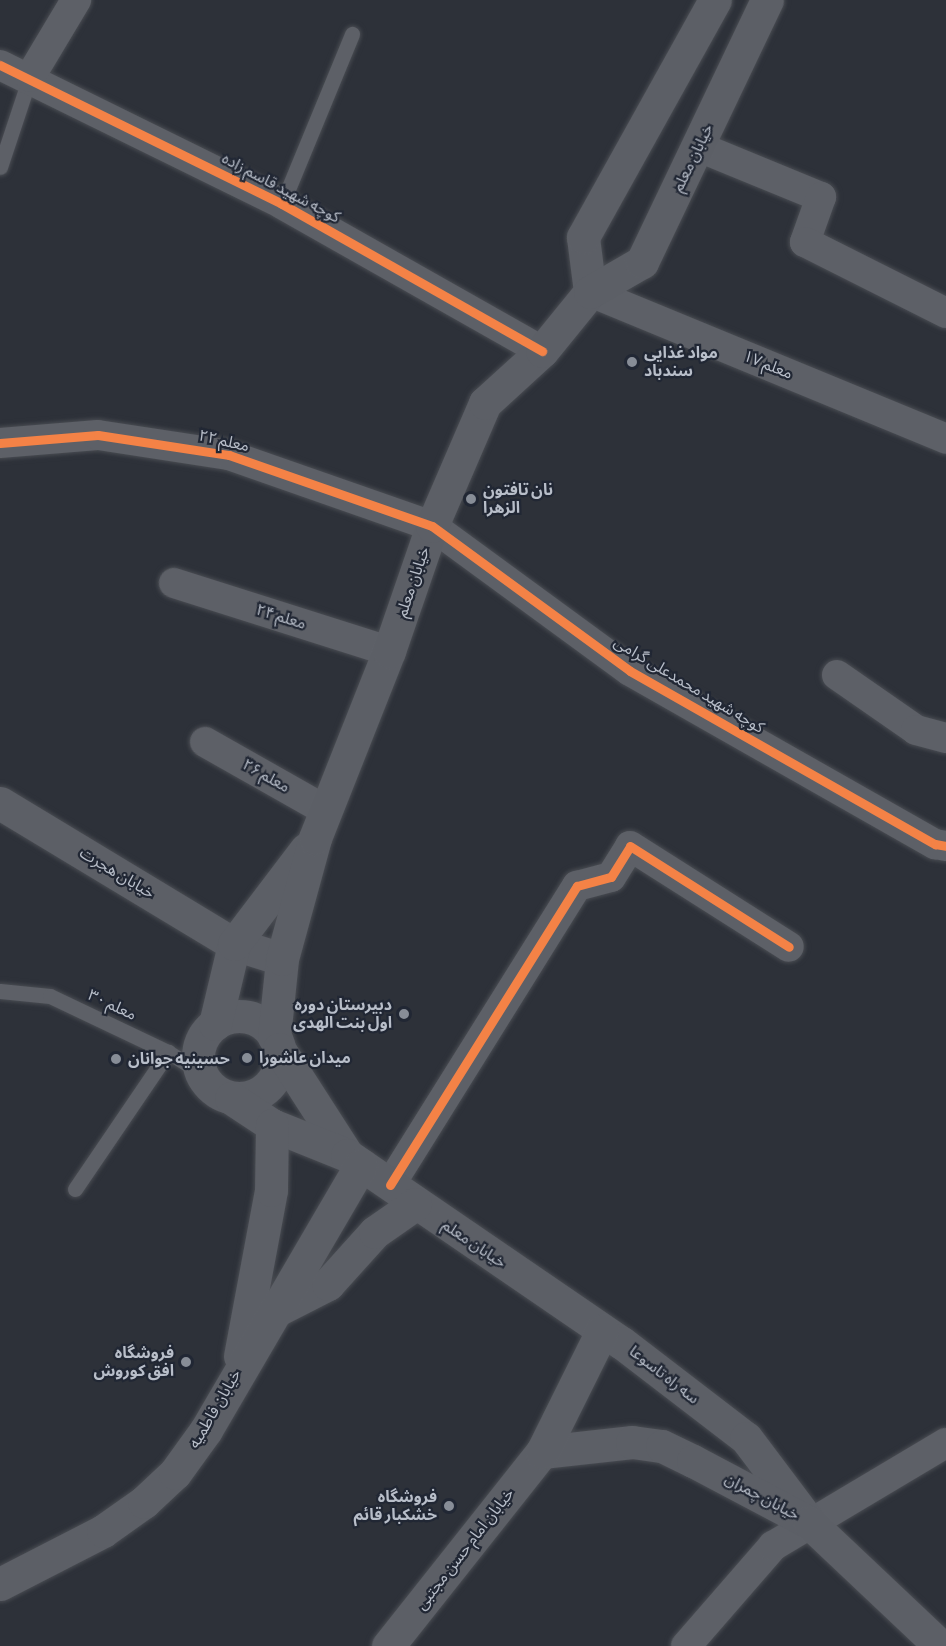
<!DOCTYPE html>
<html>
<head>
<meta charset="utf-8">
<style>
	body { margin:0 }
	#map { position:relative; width:946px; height:1646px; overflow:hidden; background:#2d3139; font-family:"Alegreya Sans","Noto Sans Arabic",sans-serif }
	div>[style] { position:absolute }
	.roads { filter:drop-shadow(0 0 2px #494c52) drop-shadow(0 0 2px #494c52) }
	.lane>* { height:15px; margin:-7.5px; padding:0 7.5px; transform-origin:7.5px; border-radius:7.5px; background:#5d6067 }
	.street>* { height:30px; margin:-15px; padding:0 15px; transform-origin:15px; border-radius:15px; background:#5d6067 }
	.secondary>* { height:33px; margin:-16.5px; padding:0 16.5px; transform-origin:16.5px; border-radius:16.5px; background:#5c5f66 }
	.secondary>.ring { margin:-16.5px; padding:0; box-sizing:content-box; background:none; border:33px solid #5c5f66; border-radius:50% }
	.cycleway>* { height:9px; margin:-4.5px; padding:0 4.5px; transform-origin:4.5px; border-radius:4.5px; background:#f48246 }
	.dots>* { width:16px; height:16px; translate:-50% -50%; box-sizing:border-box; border:3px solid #212734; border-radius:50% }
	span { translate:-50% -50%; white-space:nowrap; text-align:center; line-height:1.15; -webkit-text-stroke:4.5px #212734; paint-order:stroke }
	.street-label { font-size:16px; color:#b8bec9 }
	.poi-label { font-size:16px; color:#b8bec9; font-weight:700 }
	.left { translate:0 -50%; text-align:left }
	.right { translate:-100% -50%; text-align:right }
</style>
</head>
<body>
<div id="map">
	<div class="roads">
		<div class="lane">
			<div style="left:0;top:167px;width:95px;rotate:-71.6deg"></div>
			<div style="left:282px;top:204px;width:184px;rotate:-67.6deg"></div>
			<div style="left:0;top:991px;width:50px;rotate:5.7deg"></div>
			<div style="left:50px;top:996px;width:131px;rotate:25.4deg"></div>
			<div style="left:168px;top:1052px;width:39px;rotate:32deg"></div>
			<div style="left:75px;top:1189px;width:166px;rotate:-55.8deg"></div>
		</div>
		<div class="street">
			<div style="left:0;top:65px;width:314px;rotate:26.2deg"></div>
			<div style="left:282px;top:204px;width:299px;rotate:29.5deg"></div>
			<div style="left:30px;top:77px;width:90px;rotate:-59.1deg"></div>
			<div style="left:699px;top:147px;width:132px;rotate:22.3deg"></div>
			<div style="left:821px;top:197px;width:48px;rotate:109.6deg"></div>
			<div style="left:805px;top:242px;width:158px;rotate:26.7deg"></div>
			<div style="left:590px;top:292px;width:385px;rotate:22.4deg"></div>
			<div style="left:0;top:443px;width:98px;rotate:-4.7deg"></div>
			<div style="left:98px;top:435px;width:133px;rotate:8.7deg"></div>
			<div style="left:229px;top:455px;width:215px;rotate:19.3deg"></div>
			<div style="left:432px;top:526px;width:245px;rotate:36.2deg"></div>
			<div style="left:630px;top:671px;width:351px;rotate:29.6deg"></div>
			<div style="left:935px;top:844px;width:11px;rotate:10deg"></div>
			<div style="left:174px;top:583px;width:225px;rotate:17.6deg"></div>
			<div style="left:837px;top:675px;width:96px;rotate:34.8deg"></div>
			<div style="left:916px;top:730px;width:31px;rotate:15deg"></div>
			<div style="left:205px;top:742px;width:140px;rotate:29.5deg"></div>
			<div style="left:390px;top:1185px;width:353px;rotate:-58deg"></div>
			<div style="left:577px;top:886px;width:35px;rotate:-15deg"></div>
			<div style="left:611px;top:877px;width:36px;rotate:-58deg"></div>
			<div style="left:630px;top:846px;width:188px;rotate:32.4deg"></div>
			<div style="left:686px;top:1646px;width:133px;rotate:-49deg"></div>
			<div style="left:773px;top:1546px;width:201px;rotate:-30.8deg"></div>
		</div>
		<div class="secondary">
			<div style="left:590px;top:292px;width:55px;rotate:-97.3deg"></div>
			<div style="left:583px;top:237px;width:271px;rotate:-60.9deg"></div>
			<div style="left:0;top:803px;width:273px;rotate:31.1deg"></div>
			<div style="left:234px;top:944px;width:50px;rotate:17.4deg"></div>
			<div class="ring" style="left:198px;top:1016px;width:49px;height:49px"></div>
			<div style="left:215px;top:1024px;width:82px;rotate:-76.6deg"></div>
			<div style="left:234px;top:944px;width:119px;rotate:-52.8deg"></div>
			<div style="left:274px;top:1037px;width:78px;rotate:-84.1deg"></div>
			<div style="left:282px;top:959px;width:125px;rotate:-74.7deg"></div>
			<div style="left:315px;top:838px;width:201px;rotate:-68.4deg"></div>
			<div style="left:389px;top:651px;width:132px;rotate:-71deg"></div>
			<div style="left:432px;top:526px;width:134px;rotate:-66.7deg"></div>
			<div style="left:485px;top:403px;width:77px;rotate:-42.4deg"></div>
			<div style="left:542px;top:351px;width:76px;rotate:-50.9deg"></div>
			<div style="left:590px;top:292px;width:60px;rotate:-30deg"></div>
			<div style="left:642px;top:262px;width:290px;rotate:-64.5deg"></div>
			<div style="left:279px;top:1049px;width:126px;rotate:57.3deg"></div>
			<div style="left:231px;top:1098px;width:49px;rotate:33.4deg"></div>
			<div style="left:272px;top:1125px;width:81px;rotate:21.8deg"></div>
			<div style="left:347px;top:1155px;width:333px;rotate:34.4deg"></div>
			<div style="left:622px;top:1343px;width:156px;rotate:37.5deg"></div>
			<div style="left:746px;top:1438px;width:106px;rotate:53deg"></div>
			<div style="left:279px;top:1309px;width:55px;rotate:-27deg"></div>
			<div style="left:328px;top:1284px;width:70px;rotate:-47.9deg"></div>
			<div style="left:375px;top:1232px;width:49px;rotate:-35deg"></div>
			<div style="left:240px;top:1356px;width:169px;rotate:-79.4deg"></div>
			<div style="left:271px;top:1190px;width:65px;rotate:-89.1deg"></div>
			<div style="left:542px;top:1452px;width:91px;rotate:-6.3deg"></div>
			<div style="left:632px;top:1442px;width:30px;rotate:8deg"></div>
			<div style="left:662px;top:1446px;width:34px;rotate:26deg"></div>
			<div style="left:693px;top:1461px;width:132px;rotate:27.9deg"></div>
			<div style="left:810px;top:1523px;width:179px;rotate:43.4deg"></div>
			<div style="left:0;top:1584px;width:116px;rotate:-27.2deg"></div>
			<div style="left:103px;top:1531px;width:50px;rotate:-35.3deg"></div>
			<div style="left:144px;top:1502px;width:42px;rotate:-43.1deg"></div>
			<div style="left:175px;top:1473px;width:53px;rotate:-54.2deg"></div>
			<div style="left:206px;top:1430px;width:307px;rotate:-59.7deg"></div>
			<div style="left:388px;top:1646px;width:248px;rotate:-51.6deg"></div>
			<div style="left:542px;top:1452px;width:135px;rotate:-63.6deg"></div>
		</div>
	</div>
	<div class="cycleway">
		<div style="left:0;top:65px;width:314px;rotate:26.2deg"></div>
		<div style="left:282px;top:204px;width:299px;rotate:29.5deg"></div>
		<div style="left:0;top:443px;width:98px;rotate:-4.7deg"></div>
		<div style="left:98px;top:435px;width:133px;rotate:8.7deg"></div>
		<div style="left:229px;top:455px;width:215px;rotate:19.3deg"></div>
		<div style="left:432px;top:526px;width:245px;rotate:36.2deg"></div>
		<div style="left:630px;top:671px;width:351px;rotate:29.6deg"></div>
		<div style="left:935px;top:844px;width:11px;rotate:10deg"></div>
		<div style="left:390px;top:1185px;width:353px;rotate:-58deg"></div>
		<div style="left:577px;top:886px;width:35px;rotate:-15deg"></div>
		<div style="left:611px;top:877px;width:36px;rotate:-58deg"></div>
		<div style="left:630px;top:846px;width:188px;rotate:32.4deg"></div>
	</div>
	<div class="dots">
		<div style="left:632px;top:362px;background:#878d97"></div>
		<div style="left:471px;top:499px;background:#878d97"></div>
		<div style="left:404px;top:1014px;background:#878d97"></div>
		<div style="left:247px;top:1058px;background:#878d97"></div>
		<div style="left:116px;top:1059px;background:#878d97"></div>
		<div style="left:186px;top:1362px;background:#878d97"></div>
		<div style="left:449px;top:1506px;background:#878d97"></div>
	</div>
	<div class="street-label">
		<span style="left:693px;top:158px;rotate:-64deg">خیابان معلم</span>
		<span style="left:281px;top:188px;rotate:28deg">کوچه شهید قاسم زاده</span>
		<span style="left:768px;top:365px;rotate:22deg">معلم ۱۷</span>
		<span style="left:224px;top:441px;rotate:13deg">معلم ۲۲</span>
		<span style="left:413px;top:582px;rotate:-71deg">خیابان معلم</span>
		<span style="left:281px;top:617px;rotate:17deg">معلم ۲۴</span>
		<span style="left:689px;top:685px;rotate:31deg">کوچه شهید محمدعلی گرامی</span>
		<span style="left:266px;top:776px;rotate:29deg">معلم ۲۶</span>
		<span style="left:117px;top:873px;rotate:31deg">خیابان هجرت</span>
		<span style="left:112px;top:1005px;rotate:25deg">معلم ۳۰</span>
		<span style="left:474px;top:1244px;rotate:34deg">خیابان معلم</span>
		<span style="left:664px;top:1375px;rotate:38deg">سه راه تاسوعا</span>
		<span style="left:215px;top:1409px;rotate:-60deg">خیابان فاطمیه</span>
		<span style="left:762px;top:1497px;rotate:28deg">خیابان چمران</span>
		<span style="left:465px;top:1549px;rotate:-52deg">خیابان امام حسن مجتبی</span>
	</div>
	<div class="poi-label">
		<span class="left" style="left:644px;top:362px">مواد غذایی<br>سندباد</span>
		<span class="left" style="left:483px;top:499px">نان تافتون<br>الزهرا</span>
		<span class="right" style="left:392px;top:1014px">دبیرستان دوره<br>اول بنت الهدی</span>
		<span class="left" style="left:259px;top:1058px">میدان عاشورا</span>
		<span class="left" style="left:128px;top:1059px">حسینیه جوانان</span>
		<span class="right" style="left:174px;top:1362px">فروشگاه<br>افق کوروش</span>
		<span class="right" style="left:437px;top:1506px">فروشگاه<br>خشکبار قائم</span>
	</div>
</div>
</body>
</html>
